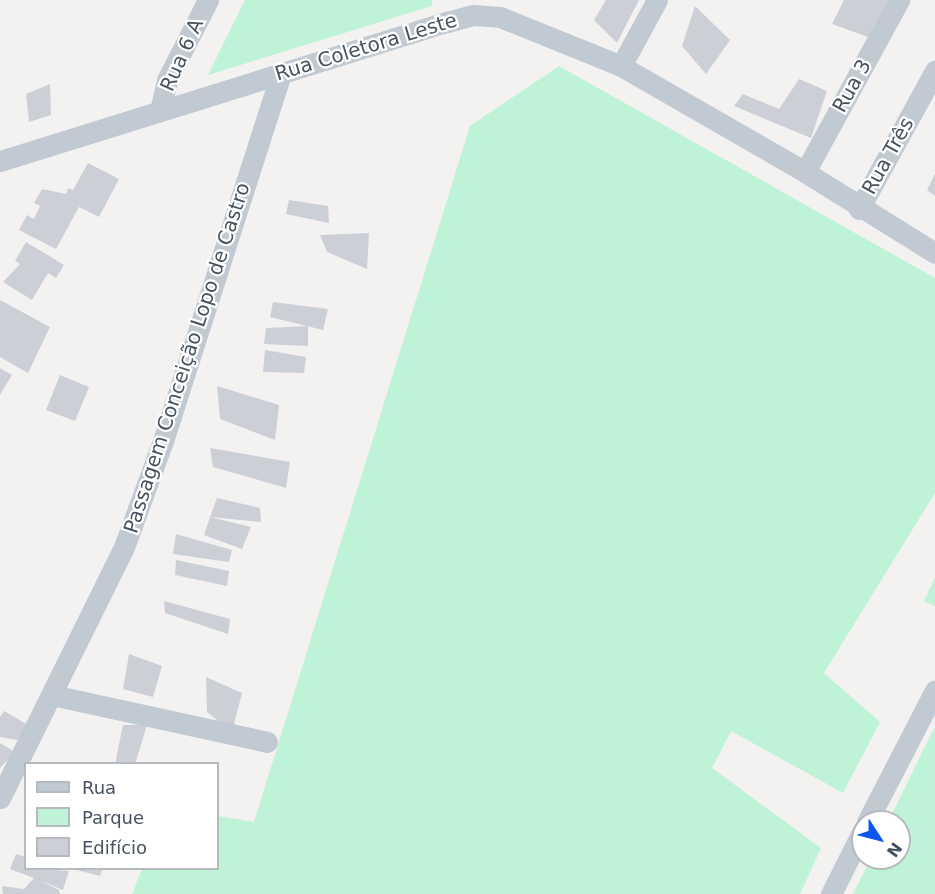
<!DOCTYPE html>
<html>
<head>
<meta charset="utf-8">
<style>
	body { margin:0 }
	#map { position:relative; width:935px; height:894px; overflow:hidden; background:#f4f1f1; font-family:"DejaVu Sans",sans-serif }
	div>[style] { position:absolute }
	.green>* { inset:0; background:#bef3d8 }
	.building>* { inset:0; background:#cdcfd7 }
	.minor>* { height:21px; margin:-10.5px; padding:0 10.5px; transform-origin:10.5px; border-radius:10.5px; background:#c1c9d3 }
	span { translate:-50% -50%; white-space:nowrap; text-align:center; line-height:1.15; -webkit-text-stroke:4.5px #fff; paint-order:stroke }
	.street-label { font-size:20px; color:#475260 }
	.legend { position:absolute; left:24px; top:762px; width:195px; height:108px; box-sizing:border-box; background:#fff; border:2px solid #b5babf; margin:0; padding:8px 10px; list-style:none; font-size:18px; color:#475260 }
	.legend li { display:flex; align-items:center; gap:12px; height:30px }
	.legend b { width:30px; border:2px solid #b5babf }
	.north { position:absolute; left:851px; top:810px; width:60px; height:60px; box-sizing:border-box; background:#fff; border:2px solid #b5babf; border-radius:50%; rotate:126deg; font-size:16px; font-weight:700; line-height:24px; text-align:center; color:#475260 }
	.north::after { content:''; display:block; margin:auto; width:21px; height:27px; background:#0d56f1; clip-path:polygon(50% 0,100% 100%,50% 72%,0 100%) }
</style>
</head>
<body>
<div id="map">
	<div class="green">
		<div style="clip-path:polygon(245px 0,432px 0,432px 6px,208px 75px)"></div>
		<div style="clip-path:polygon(559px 66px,935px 278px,935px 493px,824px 673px,880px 722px,843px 793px,731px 731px,712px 768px,821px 848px,800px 894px,132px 894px,142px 869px,218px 868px,218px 816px,254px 822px,470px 126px)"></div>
		<div style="clip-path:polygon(935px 577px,935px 606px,924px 601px)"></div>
		<div style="clip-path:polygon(935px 726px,935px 894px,853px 894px,871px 858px,899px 858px,899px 822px,888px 822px)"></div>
	</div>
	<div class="building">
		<div style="clip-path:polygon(606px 0,639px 0,617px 43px,594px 20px)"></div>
		<div style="clip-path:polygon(844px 0,888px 0,868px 37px,832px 24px)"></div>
		<div style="clip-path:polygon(695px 6px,730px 40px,706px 74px,682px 46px)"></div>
		<div style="clip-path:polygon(799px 79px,827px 91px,811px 138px,734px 106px,743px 94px,779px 109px)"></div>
		<div style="clip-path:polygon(50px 84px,51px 115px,29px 122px,26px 94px)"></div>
		<div style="clip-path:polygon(88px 163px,119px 179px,99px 217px,79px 207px,56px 249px,19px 230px,27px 215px,34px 219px,40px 206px,34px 203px,42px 189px,66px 194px,68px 188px,73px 190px)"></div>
		<div style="clip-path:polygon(935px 174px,935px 196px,927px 190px)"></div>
		<div style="clip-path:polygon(289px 200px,328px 206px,329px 223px,286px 214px)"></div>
		<div style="clip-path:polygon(369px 233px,367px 269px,327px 252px,320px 235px)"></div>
		<div style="clip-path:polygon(26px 242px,64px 265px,56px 278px,48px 273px,32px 300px,3px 282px,20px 264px,15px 261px)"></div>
		<div style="clip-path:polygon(0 300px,50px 327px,28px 373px,0 357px)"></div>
		<div style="clip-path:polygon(273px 302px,328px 309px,323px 330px,270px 317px)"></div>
		<div style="clip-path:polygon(308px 326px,308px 346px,264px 344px,266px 328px)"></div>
		<div style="clip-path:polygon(265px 350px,306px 357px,304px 373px,263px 372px)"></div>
		<div style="clip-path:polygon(0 368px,12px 375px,0 395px)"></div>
		<div style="clip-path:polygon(60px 375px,89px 387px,75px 421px,46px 410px)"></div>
		<div style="clip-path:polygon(217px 386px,279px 405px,275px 440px,220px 419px)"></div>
		<div style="clip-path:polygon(210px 448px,290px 462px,286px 488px,213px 467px)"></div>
		<div style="clip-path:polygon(217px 498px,260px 508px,261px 522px,210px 517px)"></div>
		<div style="clip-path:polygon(210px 517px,251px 527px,242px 549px,204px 535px)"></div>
		<div style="clip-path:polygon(176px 534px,232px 550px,229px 562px,173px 554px)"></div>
		<div style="clip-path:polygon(176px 560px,229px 571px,227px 586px,175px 575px)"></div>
		<div style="clip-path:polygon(164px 601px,230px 619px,228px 634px,165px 613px)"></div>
		<div style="clip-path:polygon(129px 654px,162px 666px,153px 697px,123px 689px)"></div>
		<div style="clip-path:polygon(206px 677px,242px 693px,232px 732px,207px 712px)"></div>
		<div style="clip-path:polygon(4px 711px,28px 725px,23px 741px,0 737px,0 717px)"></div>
		<div style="clip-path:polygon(123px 725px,147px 725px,135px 764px,115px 764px)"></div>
		<div style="clip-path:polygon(0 743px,15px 752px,0 768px)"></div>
		<div style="clip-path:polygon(16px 854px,26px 857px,26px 868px,69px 871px,63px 890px,39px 880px,59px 890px,60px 894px,3px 894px,2px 886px,24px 889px,34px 878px,10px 869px)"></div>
		<div style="clip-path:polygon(69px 868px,103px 868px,100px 876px)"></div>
	</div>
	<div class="minor">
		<div style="left:621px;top:66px;width:75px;rotate:-61.4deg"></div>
		<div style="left:160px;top:111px;width:32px;rotate:-77deg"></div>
		<div style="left:167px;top:80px;width:90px;rotate:-62.9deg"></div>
		<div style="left:0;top:161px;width:468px;rotate:-17.3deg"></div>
		<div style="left:447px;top:22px;width:27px;rotate:-15deg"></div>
		<div style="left:473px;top:15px;width:27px;rotate:4deg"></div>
		<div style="left:500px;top:17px;width:131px;rotate:22deg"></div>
		<div style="left:621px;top:66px;width:212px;rotate:29.9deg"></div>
		<div style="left:805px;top:172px;width:153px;rotate:31.9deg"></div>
		<div style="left:805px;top:172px;width:196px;rotate:-61.3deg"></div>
		<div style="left:859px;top:209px;width:158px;rotate:-61.2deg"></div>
		<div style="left:52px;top:695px;width:220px;rotate:12.3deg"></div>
		<div style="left:0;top:798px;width:280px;rotate:-63.7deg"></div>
		<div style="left:124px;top:547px;width:113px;rotate:-69.8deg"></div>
		<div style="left:163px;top:441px;width:386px;rotate:-72.2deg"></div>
		<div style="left:867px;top:822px;width:148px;rotate:-62.7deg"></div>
		<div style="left:831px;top:894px;width:72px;rotate:-63.4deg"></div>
	</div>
	<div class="street-label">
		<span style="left:366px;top:47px;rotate:-17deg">Rua Coletora Leste</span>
		<span style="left:182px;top:55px;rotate:-66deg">Rua 6 A</span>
		<span style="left:852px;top:86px;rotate:-61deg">Rua 3</span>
		<span style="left:888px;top:156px;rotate:-61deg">Rua Três</span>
		<span style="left:187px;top:358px;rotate:-72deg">Passagem Conceição Lopo de Castro</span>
	</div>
	<ul class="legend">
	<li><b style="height:8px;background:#c1c9d3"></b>Rua</li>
	<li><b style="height:16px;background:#bef3d8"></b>Parque</li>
	<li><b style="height:16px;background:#cdcfd7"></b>Edifício</li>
	</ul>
	<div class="north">N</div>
</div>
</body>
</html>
